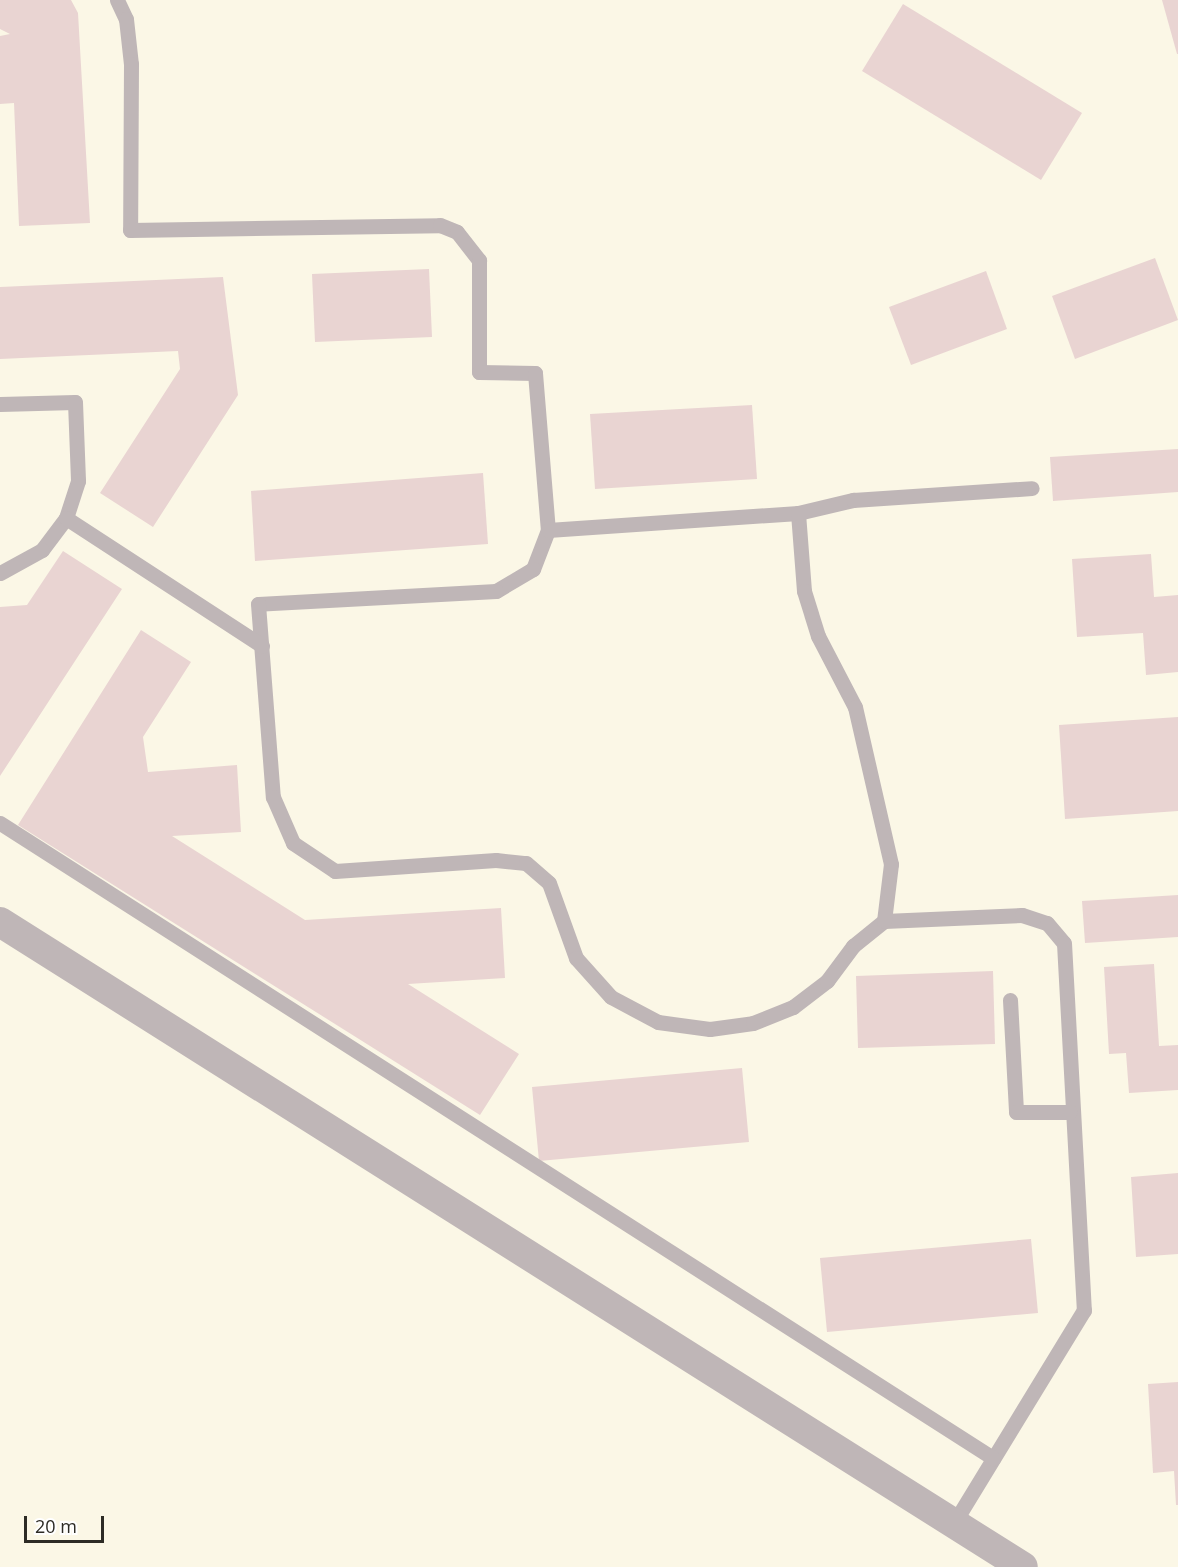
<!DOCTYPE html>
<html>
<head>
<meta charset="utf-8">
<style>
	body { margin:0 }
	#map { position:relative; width:1178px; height:1567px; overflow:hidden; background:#fbf7e6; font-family:"Open Sans",sans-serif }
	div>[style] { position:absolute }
	.building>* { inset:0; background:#e9d4d2 }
	.lane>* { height:15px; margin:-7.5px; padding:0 7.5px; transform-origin:7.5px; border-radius:7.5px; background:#bfb6b7 }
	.street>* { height:30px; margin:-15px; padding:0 15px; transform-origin:15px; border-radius:15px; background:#bfb6b7 }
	span { translate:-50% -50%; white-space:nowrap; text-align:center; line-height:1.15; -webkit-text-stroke:5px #fff; paint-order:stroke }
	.scale { position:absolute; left:24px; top:1516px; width:80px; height:27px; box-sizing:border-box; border:3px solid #2d2b25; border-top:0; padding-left:8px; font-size:18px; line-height:21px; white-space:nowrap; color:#2d2b25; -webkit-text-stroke:4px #fff; paint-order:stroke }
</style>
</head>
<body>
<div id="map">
	<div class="building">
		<div style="clip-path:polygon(0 0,71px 0,78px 13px,90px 223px,19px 226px,14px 103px,0 104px,0 36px,10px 34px,0 29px)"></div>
		<div style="clip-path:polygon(1162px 0,1178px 0,1178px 54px,1177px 54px)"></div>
		<div style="clip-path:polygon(903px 4px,1082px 113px,1041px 180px,862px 71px)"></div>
		<div style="clip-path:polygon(1155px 258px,1178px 320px,1075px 359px,1052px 296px)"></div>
		<div style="clip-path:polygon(429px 269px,432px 337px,315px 342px,312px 274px)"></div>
		<div style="clip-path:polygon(986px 271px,1007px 329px,911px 365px,889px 307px)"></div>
		<div style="clip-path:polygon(223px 277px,238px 395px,153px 527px,100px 493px,180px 369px,178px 351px,0 359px,0 287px)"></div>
		<div style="clip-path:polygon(752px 405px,757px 479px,595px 489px,590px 414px)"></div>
		<div style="clip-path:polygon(1178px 449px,1178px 492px,1053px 501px,1050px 457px)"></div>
		<div style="clip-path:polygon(483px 473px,488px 544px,255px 561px,251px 491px)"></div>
		<div style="clip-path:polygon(63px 551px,122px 589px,0 776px,0 607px,27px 605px)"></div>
		<div style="clip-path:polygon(1151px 554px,1154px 597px,1178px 595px,1178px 672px,1146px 675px,1143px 633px,1077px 637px,1072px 559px)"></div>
		<div style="clip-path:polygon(141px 630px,191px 662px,143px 737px,148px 772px,237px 765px,241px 832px,172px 836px,305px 920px,501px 908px,505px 978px,408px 984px,519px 1054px,480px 1115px,18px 825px)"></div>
		<div style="clip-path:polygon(1178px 717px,1178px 811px,1065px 819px,1059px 725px)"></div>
		<div style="clip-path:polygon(1178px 895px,1178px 937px,1085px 943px,1082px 901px)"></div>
		<div style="clip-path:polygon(1154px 964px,1159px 1046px,1178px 1045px,1178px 1090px,1129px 1093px,1126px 1053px,1109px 1054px,1104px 967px)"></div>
		<div style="clip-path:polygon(993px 971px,995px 1044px,858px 1048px,856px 976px)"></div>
		<div style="clip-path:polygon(742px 1068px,749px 1142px,539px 1161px,532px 1087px)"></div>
		<div style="clip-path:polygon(1178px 1173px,1178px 1254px,1136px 1257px,1131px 1177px)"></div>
		<div style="clip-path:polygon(1031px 1239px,1038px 1313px,827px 1332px,820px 1258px)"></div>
		<div style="clip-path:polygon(1178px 1382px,1178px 1505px,1176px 1505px,1174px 1471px,1153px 1473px,1148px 1384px)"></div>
	</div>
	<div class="lane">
		<div style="left:117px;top:0;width:21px;rotate:65deg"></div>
		<div style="left:126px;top:19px;width:45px;rotate:83.7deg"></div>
		<div style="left:131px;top:64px;width:166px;rotate:90.3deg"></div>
		<div style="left:130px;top:230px;width:310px;rotate:-0.9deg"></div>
		<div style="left:440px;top:225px;width:18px;rotate:22deg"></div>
		<div style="left:457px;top:232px;width:36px;rotate:52deg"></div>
		<div style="left:479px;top:260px;width:112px;rotate:90deg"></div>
		<div style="left:479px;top:372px;width:56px;rotate:1deg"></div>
		<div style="left:535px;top:373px;width:158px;rotate:85.3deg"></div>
		<div style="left:548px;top:530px;width:42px;rotate:111deg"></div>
		<div style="left:533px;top:569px;width:43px;rotate:149.3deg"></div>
		<div style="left:496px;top:591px;width:238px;rotate:176.9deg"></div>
		<div style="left:258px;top:604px;width:194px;rotate:85.6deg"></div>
		<div style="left:273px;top:797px;width:50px;rotate:66.5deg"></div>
		<div style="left:293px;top:843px;width:50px;rotate:33.7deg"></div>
		<div style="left:335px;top:871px;width:161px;rotate:-3.9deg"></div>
		<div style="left:496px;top:860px;width:30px;rotate:6deg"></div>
		<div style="left:526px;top:863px;width:30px;rotate:41deg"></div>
		<div style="left:549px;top:883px;width:80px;rotate:70.2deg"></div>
		<div style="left:576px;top:958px;width:52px;rotate:48.1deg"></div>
		<div style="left:611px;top:997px;width:53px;rotate:28deg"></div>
		<div style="left:658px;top:1022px;width:52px;rotate:7.7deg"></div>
		<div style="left:710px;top:1029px;width:43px;rotate:-7.9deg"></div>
		<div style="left:753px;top:1023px;width:43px;rotate:-21.8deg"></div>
		<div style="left:793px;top:1007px;width:43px;rotate:-37.4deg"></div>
		<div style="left:827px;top:981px;width:44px;rotate:-53.4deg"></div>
		<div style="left:853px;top:946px;width:40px;rotate:-39deg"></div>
		<div style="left:884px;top:921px;width:138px;rotate:-2.5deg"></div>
		<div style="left:1022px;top:915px;width:26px;rotate:18deg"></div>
		<div style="left:1047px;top:923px;width:26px;rotate:50deg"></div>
		<div style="left:1064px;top:943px;width:368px;rotate:86.9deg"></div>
		<div style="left:1084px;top:1310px;width:253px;rotate:121.4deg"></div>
		<div style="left:0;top:404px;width:75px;rotate:-1.5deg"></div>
		<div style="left:75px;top:402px;width:79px;rotate:87.8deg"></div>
		<div style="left:78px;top:481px;width:39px;rotate:108deg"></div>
		<div style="left:66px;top:518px;width:40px;rotate:127deg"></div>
		<div style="left:42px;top:550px;width:48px;rotate:151.3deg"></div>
		<div style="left:798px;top:513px;width:78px;rotate:85.6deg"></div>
		<div style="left:804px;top:591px;width:47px;rotate:72.7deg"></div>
		<div style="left:818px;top:636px;width:80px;rotate:62.5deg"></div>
		<div style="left:855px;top:707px;width:161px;rotate:77.1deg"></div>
		<div style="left:891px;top:864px;width:57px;rotate:97deg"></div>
		<div style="left:66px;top:518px;width:234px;rotate:33.1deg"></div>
		<div style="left:548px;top:530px;width:251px;rotate:-3.9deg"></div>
		<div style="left:798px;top:513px;width:57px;rotate:-13.3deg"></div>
		<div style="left:853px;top:500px;width:179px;rotate:-3.8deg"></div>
		<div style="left:0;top:823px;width:1179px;rotate:32.6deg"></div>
		<div style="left:1010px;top:1000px;width:112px;rotate:86.9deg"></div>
		<div style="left:1016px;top:1112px;width:54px"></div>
	</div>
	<div class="street">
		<div style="left:0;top:922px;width:1209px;rotate:32.23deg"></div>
	</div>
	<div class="scale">20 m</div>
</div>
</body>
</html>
